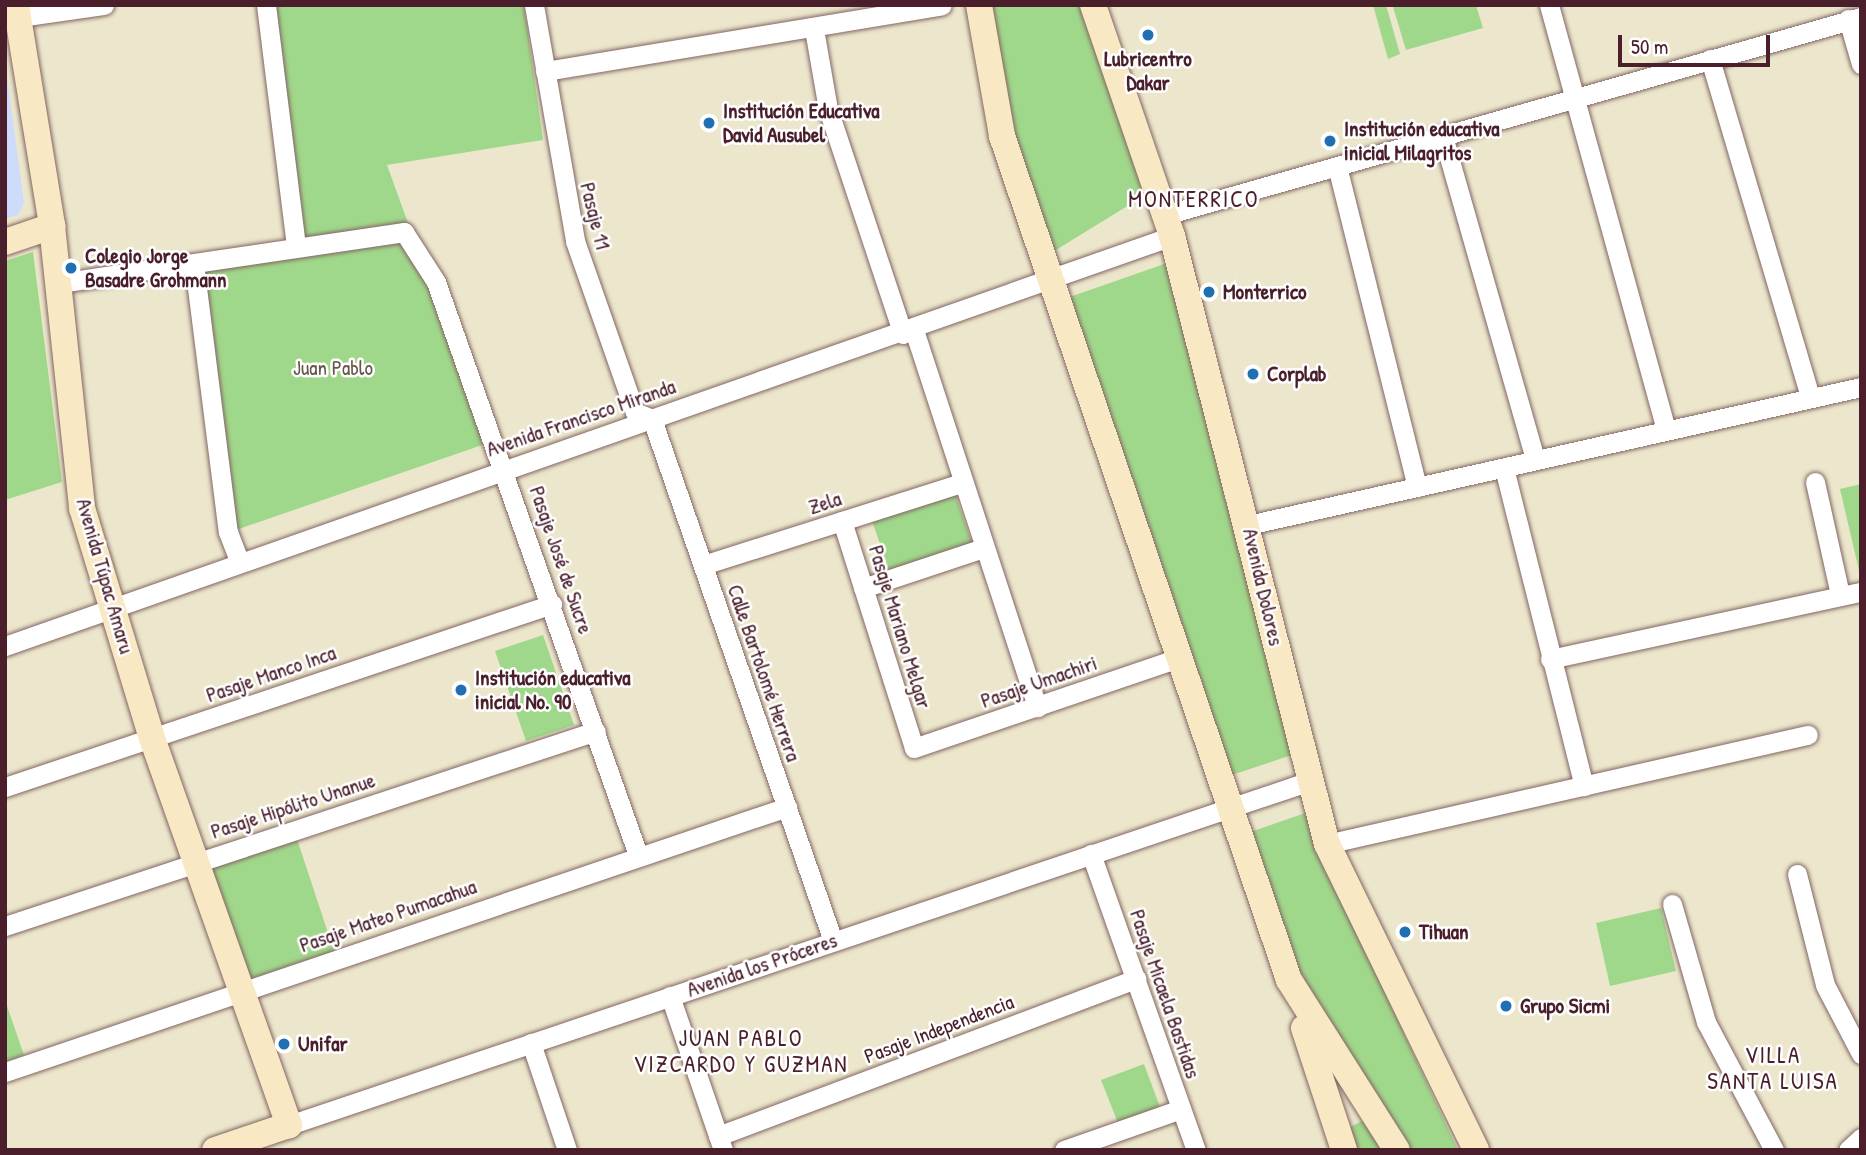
<!DOCTYPE html>
<html>
<head>
<meta charset="utf-8">
<style>
	body { margin:0 }
	#map { position:relative; width:1866px; height:1155px; overflow:hidden; background:#ece7cc; font-family:"Patrick Hand",sans-serif }
	div>[style] { position:absolute }
	.built>* { inset:0; background:#cedbfa }
	.green>* { inset:0; background:#a0d88b }
	.roads { filter:drop-shadow(0 0 2px #836563) drop-shadow(0 0 2px #836563) }
	.street>* { height:19px; margin:-9.5px; padding:0 9.5px; transform-origin:9.5px; border-radius:9.5px; background:#fff }
	.secondary>* { height:26px; margin:-13px; padding:0 13px; transform-origin:13px; border-radius:13px; background:#f8e8c3 }
	.dots>* { width:19px; height:19px; translate:-50% -50%; box-sizing:border-box; border:4px solid #fff; border-radius:50% }
	span { translate:-50% -50%; white-space:nowrap; text-align:center; line-height:1.15; -webkit-text-stroke:5px #fff; paint-order:stroke }
	.poi-label { font-size:21px; color:#4a1f2b; font-weight:700 }
	.left { translate:0 -50%; text-align:left }
	.street-label { font-size:21px; color:#4a1f2b }
	.park-label { font-size:21px; color:#645648 }
	.neighbourhood-label { font-size:23px; color:#4a1f2b; letter-spacing:2px }
	.frame { position:absolute; inset:0; border:7px solid #4a1f2b; pointer-events:none }
	.scale { position:absolute; left:1618px; top:35px; width:152px; height:32px; box-sizing:border-box; border:4px solid #4a1f2b; border-top:0; padding-left:9px; font-size:21px; line-height:24px; white-space:nowrap; color:#4a1f2b; -webkit-text-stroke:5px #fff; paint-order:stroke }
</style>
</head>
<body>
<div id="map">
	<div class="built">
		<div style="clip-path:polygon(5px 61px,24px 203px,18px 215px,5px 219px)"></div>
	</div>
	<div class="green">
		<div style="clip-path:polygon(270px 5px,524px 5px,543px 140px,387px 165px,488px 443px,233px 531px,199px 262px,300px 248px)"></div>
		<div style="clip-path:polygon(988px 5px,1084px 5px,1147px 194px,1051px 253px,1012px 141px)"></div>
		<div style="clip-path:polygon(1373px 5px,1386px 5px,1400px 54px,1388px 59px)"></div>
		<div style="clip-path:polygon(1476px 5px,1483px 28px,1406px 50px,1393px 7px)"></div>
		<div style="clip-path:polygon(33px 252px,62px 482px,5px 500px,5px 261px)"></div>
		<div style="clip-path:polygon(1167px 263px,1292px 755px,1229px 776px,1064px 299px)"></div>
		<div style="clip-path:polygon(1861px 484px,1861px 575px,1860px 575px,1840px 489px)"></div>
		<div style="clip-path:polygon(954px 491px,972px 543px,889px 570px,871px 518px)"></div>
		<div style="clip-path:polygon(543px 635px,574px 725px,526px 741px,495px 651px)"></div>
		<div style="clip-path:polygon(1305px 813px,1356px 931px,1458px 1150px,1408px 1150px,1295px 978px,1248px 833px)"></div>
		<div style="clip-path:polygon(296px 836px,334px 951px,247px 980px,208px 865px)"></div>
		<div style="clip-path:polygon(1661px 908px,1676px 971px,1610px 986px,1596px 923px)"></div>
		<div style="clip-path:polygon(5px 1000px,24px 1055px,5px 1062px)"></div>
		<div style="clip-path:polygon(1144px 1064px,1160px 1107px,1118px 1123px,1101px 1080px)"></div>
		<div style="clip-path:polygon(1362px 1121px,1383px 1150px,1352px 1150px,1346px 1129px)"></div>
	</div>
	<div class="roads">
		<div class="street">
			<div style="left:266px;top:5px;width:244px;rotate:82.9deg"></div>
			<div style="left:534px;top:5px;width:240px;rotate:80.1deg"></div>
			<div style="left:575px;top:241px;width:181px;rotate:70.7deg"></div>
			<div style="left:635px;top:412px;width:18px;rotate:22deg"></div>
			<div style="left:652px;top:419px;width:552px;rotate:70.88deg"></div>
			<div style="left:1549px;top:5px;width:440px;rotate:74.6deg"></div>
			<div style="left:6px;top:19px;width:99px;rotate:-8.1deg"></div>
			<div style="left:1848px;top:19px;width:47px;rotate:73.9deg"></div>
			<div style="left:814px;top:29px;width:81px;rotate:80.1deg"></div>
			<div style="left:828px;top:109px;width:237px;rotate:71.6deg"></div>
			<div style="left:1710px;top:59px;width:352px;rotate:73.5deg"></div>
			<div style="left:545px;top:71px;width:402px;rotate:-9.4deg"></div>
			<div style="left:1443px;top:136px;width:336px;rotate:74.1deg"></div>
			<div style="left:1337px;top:166px;width:331px;rotate:76deg"></div>
			<div style="left:1165px;top:215px;width:724px;rotate:-15.88deg"></div>
			<div style="left:194px;top:264px;width:270px;rotate:82.8deg"></div>
			<div style="left:228px;top:532px;width:31px;rotate:69deg"></div>
			<div style="left:59px;top:283px;width:349px;rotate:-8.4deg"></div>
			<div style="left:404px;top:232px;width:59px;rotate:57.4deg"></div>
			<div style="left:436px;top:282px;width:608px;rotate:70.58deg"></div>
			<div style="left:914px;top:330px;width:397px;rotate:71.9deg"></div>
			<div style="left:1504px;top:468px;width:328px;rotate:75.9deg"></div>
			<div style="left:1815px;top:482px;width:116px;rotate:77.5deg"></div>
			<div style="left:842px;top:521px;width:238px;rotate:72.4deg"></div>
			<div style="left:914px;top:748px;width:280px;rotate:-18.8deg"></div>
			<div style="left:1248px;top:525px;width:628px;rotate:-12.69deg"></div>
			<div style="left:703px;top:565px;width:271px;rotate:-17.6deg"></div>
			<div style="left:863px;top:588px;width:126px;rotate:-18.4deg"></div>
			<div style="left:5px;top:646px;width:1237px;rotate:-19.36deg"></div>
			<div style="left:1550px;top:659px;width:318px;rotate:-12.2deg"></div>
			<div style="left:5px;top:787px;width:577px;rotate:-18.5deg"></div>
			<div style="left:1327px;top:844px;width:493px;rotate:-12.8deg"></div>
			<div style="left:1091px;top:854px;width:314px;rotate:70.5deg"></div>
			<div style="left:1797px;top:874px;width:114px;rotate:75.8deg"></div>
			<div style="left:1825px;top:985px;width:78px;rotate:62.4deg"></div>
			<div style="left:1672px;top:904px;width:123px;rotate:73.9deg"></div>
			<div style="left:1706px;top:1022px;width:145px;rotate:62deg"></div>
			<div style="left:5px;top:926px;width:622px;rotate:-18.26deg"></div>
			<div style="left:670px;top:996px;width:163px;rotate:71deg"></div>
			<div style="left:531px;top:1043px;width:113px;rotate:71.4deg"></div>
			<div style="left:5px;top:1072px;width:826px;rotate:-18.72deg"></div>
			<div style="left:289px;top:1125px;width:1077px;rotate:-18.62deg"></div>
			<div style="left:718px;top:1136px;width:447px;rotate:-20.6deg"></div>
			<div style="left:1064px;top:1150px;width:124px;rotate:-19.3deg"></div>
			<div style="left:1848px;top:1150px;width:18px;rotate:-43deg"></div>
		</div>
		<div class="secondary">
			<div style="left:16px;top:5px;width:224px;rotate:80.7deg"></div>
			<div style="left:52px;top:226px;width:284px;rotate:83.9deg"></div>
			<div style="left:82px;top:508px;width:240px;rotate:73.1deg"></div>
			<div style="left:152px;top:738px;width:411px;rotate:70.5deg"></div>
			<div style="left:289px;top:1125px;width:78px;rotate:161.3deg"></div>
			<div style="left:979px;top:5px;width:133px;rotate:80deg"></div>
			<div style="left:1002px;top:136px;width:891px;rotate:71.22deg"></div>
			<div style="left:1289px;top:980px;width:201px;rotate:57.6deg"></div>
			<div style="left:1093px;top:5px;width:244px;rotate:71.1deg"></div>
			<div style="left:1172px;top:236px;width:627px;rotate:75.7deg"></div>
			<div style="left:1327px;top:844px;width:340px;rotate:64deg"></div>
			<div style="left:5px;top:242px;width:50px;rotate:-18.8deg"></div>
			<div style="left:1304px;top:1028px;width:128px;rotate:71.8deg"></div>
		</div>
	</div>
	<div class="dots">
		<div style="left:1148px;top:35px;background:#1f6fb2"></div>
		<div style="left:709px;top:123px;background:#1f6fb2"></div>
		<div style="left:1330px;top:141px;background:#1f6fb2"></div>
		<div style="left:71px;top:268px;background:#1f6fb2"></div>
		<div style="left:1209px;top:292px;background:#1f6fb2"></div>
		<div style="left:1253px;top:374px;background:#1f6fb2"></div>
		<div style="left:461px;top:690px;background:#1f6fb2"></div>
		<div style="left:1405px;top:932px;background:#1f6fb2"></div>
		<div style="left:1506px;top:1006px;background:#1f6fb2"></div>
		<div style="left:284px;top:1044px;background:#1f6fb2"></div>
	</div>
	<div class="poi-label">
		<span style="left:1148px;top:71px">Lubricentro<br>Dakar</span>
		<span class="left" style="left:723px;top:123px">Institución Educativa<br>David Ausubel</span>
		<span class="left" style="left:1344px;top:141px">Institución educativa<br>inicial Milagritos</span>
		<span class="left" style="left:85px;top:268px">Colegio Jorge<br>Basadre Grohmann</span>
		<span class="left" style="left:1223px;top:292px">Monterrico</span>
		<span class="left" style="left:1267px;top:374px">Corplab</span>
		<span class="left" style="left:475px;top:690px">Institución educativa<br>inicial No. 90</span>
		<span class="left" style="left:1419px;top:932px">Tihuan</span>
		<span class="left" style="left:1520px;top:1006px">Grupo Sicmi</span>
		<span class="left" style="left:298px;top:1044px">Unifar</span>
	</div>
	<div class="street-label">
		<span style="left:595px;top:216px;rotate:76deg">Pasaje 11</span>
		<span style="left:581px;top:418px;rotate:-19deg">Avenida Francisco Miranda</span>
		<span style="left:825px;top:503px;rotate:-18deg">Zela</span>
		<span style="left:561px;top:560px;rotate:71deg">Pasaje José de Sucre</span>
		<span style="left:105px;top:576px;rotate:74deg">Avenida Túpac Amaru</span>
		<span style="left:1263px;top:587px;rotate:77deg">Avenida Dolores</span>
		<span style="left:900px;top:627px;rotate:73deg">Pasaje Mariano Melgar</span>
		<span style="left:764px;top:673px;rotate:71deg">Calle Bartolomé Herrera</span>
		<span style="left:271px;top:674px;rotate:-19deg">Pasaje Manco Inca</span>
		<span style="left:1039px;top:682px;rotate:-19deg">Pasaje Umachiri</span>
		<span style="left:293px;top:806px;rotate:-18deg">Pasaje Hipólito Unanue</span>
		<span style="left:388px;top:916px;rotate:-19deg">Pasaje Mateo Pumacahua</span>
		<span style="left:762px;top:965px;rotate:-19deg">Avenida los Próceres</span>
		<span style="left:1165px;top:994px;rotate:71deg">Pasaje Micaela Bastidas</span>
		<span style="left:939px;top:1029px;rotate:-21deg">Pasaje Independencia</span>
	</div>
	<div class="park-label">
		<span style="left:333px;top:368px">Juan Pablo</span>
	</div>
	<div class="neighbourhood-label">
		<span style="left:1194px;top:199px">MONTERRICO</span>
		<span style="left:741px;top:1051px">JUAN PABLO<br>VIZCARDO Y GUZMAN</span>
		<span style="left:1773px;top:1068px">VILLA<br>SANTA LUISA</span>
	</div>
	<div class="frame"></div>
	<div class="scale">50 m</div>
</div>
</body>
</html>
